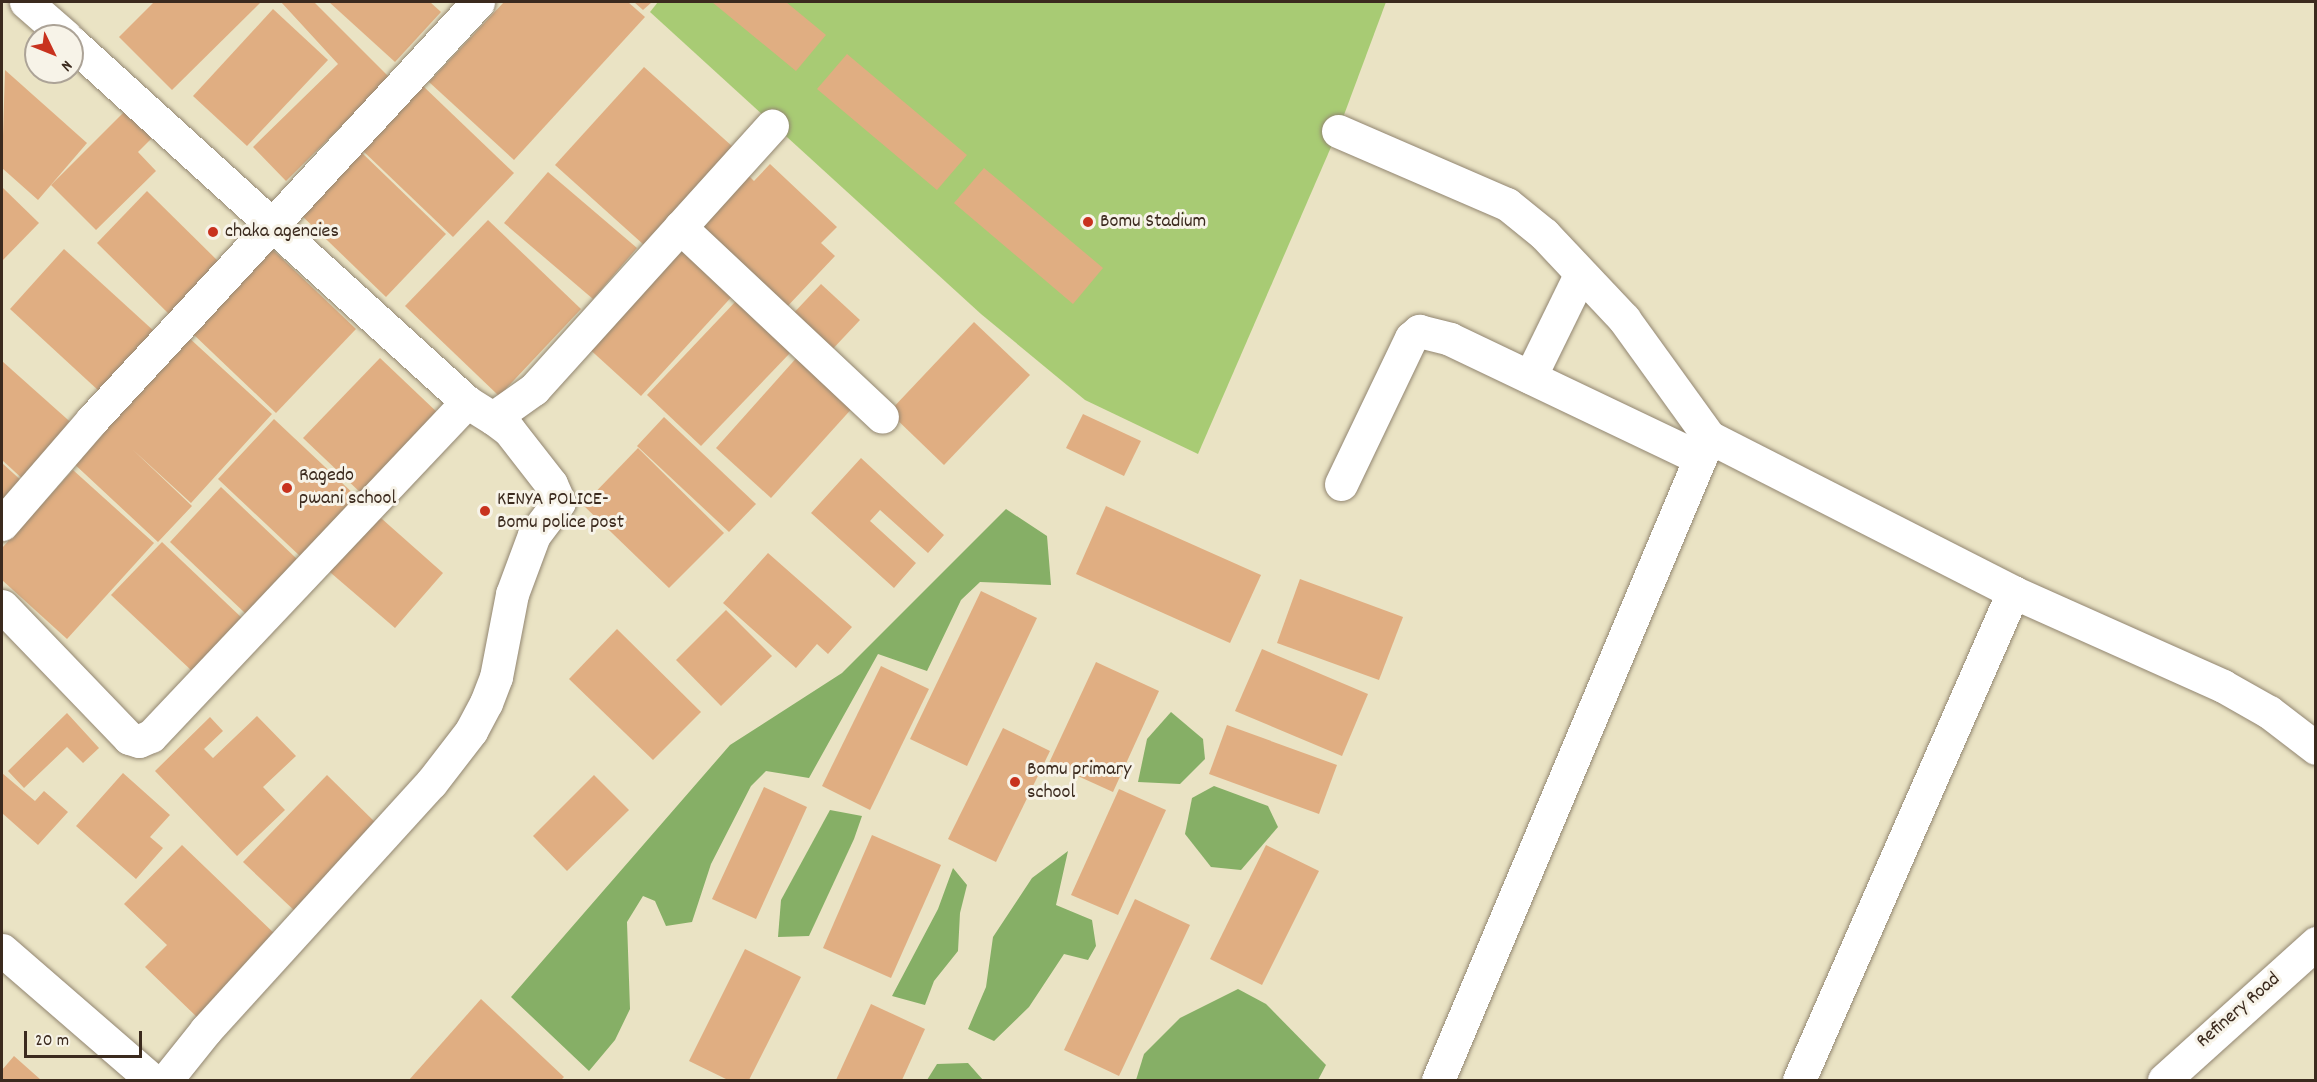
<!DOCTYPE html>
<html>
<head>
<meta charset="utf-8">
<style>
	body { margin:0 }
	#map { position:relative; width:2317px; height:1082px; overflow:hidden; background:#eae3c4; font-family:Dekko,sans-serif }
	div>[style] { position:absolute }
	.green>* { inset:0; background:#a8cb74 }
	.forest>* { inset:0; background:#86af66 }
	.building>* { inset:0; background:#e0ae82 }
	.roads { filter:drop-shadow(0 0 2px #928671) drop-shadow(0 0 2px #928671) }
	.minor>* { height:33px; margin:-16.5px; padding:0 16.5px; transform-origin:16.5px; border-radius:16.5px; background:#fff }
	.dots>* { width:16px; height:16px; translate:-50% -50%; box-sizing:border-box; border:3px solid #f7f3e8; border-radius:50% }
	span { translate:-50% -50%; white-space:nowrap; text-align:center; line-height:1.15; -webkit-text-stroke:6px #f7f3e8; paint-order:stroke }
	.poi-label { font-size:20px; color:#3b2a1e }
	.left { translate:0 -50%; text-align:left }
	.street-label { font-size:20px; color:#3b2a1e }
	.frame { position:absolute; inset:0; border:3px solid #3b2a1e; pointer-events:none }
	.north { position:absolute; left:24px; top:24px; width:60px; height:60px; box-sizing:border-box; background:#f7f3e8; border:2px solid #aca397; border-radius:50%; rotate:133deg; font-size:16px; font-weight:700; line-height:24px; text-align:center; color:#3b2a1e }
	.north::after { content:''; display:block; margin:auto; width:21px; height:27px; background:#c8321e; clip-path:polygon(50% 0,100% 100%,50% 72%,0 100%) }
	.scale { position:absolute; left:24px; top:1031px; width:118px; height:27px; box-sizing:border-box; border:3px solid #3b2a1e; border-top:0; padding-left:8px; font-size:18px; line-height:21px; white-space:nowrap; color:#3b2a1e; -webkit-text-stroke:4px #f7f3e8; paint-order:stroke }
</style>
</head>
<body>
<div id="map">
	<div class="green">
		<div style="clip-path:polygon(658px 2px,1386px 2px,1338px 131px,1198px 454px,1085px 400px,981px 314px,650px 12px)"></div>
	</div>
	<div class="forest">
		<div style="clip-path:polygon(1006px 509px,1047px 536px,1051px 585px,980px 582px,961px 600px,927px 671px,878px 654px,809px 778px,766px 771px,751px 786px,711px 864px,692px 922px,666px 926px,655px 901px,643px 896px,627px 922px,630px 1009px,615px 1040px,589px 1071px,511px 997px,730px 745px,842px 673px)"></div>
		<div style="clip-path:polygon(1171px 712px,1203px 739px,1205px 759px,1180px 784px,1138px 782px,1147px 739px)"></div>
		<div style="clip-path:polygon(1214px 786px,1268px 806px,1278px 827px,1241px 870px,1211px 867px,1185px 834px,1192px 798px)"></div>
		<div style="clip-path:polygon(830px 810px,862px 816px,854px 839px,809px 936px,778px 937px,781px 900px)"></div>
		<div style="clip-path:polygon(1068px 851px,1056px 905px,1092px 920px,1096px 946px,1088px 960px,1064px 954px,1029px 1007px,994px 1041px,968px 1029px,986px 987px,993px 937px,1032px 878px)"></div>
		<div style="clip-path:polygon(953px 868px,967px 885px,960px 913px,958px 951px,934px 981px,925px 1005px,892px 996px,938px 909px)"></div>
		<div style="clip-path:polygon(1238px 989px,1266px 1004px,1326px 1065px,1318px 1080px,1136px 1080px,1144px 1054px,1180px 1018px)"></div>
		<div style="clip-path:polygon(968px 1063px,983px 1080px,927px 1080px,937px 1064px)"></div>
	</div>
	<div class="building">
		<div style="clip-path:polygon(154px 2px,261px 2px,172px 90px,119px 37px)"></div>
		<div style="clip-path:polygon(281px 2px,314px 2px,390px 78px,286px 181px,253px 147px,338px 64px)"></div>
		<div style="clip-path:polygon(329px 2px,430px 2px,441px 12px,395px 62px)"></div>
		<div style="clip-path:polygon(504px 2px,628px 2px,645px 17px,514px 160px,429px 82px)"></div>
		<div style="clip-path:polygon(634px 2px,652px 2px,643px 10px)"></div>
		<div style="clip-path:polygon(712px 2px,786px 2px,826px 35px,796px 71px)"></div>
		<div style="clip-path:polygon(273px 9px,328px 60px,247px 146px,193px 96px)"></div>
		<div style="clip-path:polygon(847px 54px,967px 155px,937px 190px,817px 89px)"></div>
		<div style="clip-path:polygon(644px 67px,733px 147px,644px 245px,555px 165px)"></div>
		<div style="clip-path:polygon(5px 70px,87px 143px,38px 200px,2px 168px)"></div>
		<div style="clip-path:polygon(423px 86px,514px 173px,453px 237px,362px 150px)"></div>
		<div style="clip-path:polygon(131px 105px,158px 132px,138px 152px,156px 171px,96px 230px,51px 185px)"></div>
		<div style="clip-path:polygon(360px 151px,446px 234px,386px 297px,299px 213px)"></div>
		<div style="clip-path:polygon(770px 164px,837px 227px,821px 243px,835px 256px,783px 311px,693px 228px,745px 172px,754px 181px)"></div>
		<div style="clip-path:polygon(984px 168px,1103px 268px,1073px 304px,954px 203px)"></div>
		<div style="clip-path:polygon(548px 172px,637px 248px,593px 299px,504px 223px)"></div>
		<div style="clip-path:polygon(2px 187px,39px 223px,2px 261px)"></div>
		<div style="clip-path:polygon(147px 191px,223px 266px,172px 317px,97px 243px)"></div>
		<div style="clip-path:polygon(488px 220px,581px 309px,499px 396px,405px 306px)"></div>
		<div style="clip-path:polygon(681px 241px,736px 292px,641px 396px,585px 345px)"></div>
		<div style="clip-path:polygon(64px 249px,155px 332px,100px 392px,10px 309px)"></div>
		<div style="clip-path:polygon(272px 249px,356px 329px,276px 413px,192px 333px)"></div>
		<div style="clip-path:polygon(821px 284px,860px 320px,828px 354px,789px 318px)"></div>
		<div style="clip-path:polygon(736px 301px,791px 352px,701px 446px,647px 395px)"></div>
		<div style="clip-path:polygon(974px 322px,1030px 375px,944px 465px,889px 412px)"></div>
		<div style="clip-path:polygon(187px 336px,272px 414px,191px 503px,132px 449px,192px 506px,158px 542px,70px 460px)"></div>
		<div style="clip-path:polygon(799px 355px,855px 405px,771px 498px,716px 448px)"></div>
		<div style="clip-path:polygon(380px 358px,440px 415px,363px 495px,303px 438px)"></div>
		<div style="clip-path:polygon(2px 361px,76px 427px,26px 482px,2px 460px)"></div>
		<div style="clip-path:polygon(1083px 414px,1141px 441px,1124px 476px,1066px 448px)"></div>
		<div style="clip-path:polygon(664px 417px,756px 504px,729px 532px,637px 446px)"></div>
		<div style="clip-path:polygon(274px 419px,357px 497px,301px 557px,218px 479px)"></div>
		<div style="clip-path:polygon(638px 448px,724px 533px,669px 588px,583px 505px)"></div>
		<div style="clip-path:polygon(861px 458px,944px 535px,928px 553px,880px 510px,870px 521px,916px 563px,894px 588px,811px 513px)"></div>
		<div style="clip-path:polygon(2px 463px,24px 483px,2px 508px)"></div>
		<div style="clip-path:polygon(73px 470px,154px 543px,67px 639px,2px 580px,2px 548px)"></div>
		<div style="clip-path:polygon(221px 487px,297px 559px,246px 614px,170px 542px)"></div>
		<div style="clip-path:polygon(1106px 506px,1261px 575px,1230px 643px,1076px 574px)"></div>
		<div style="clip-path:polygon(373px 511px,443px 573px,395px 628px,324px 567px)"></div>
		<div style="clip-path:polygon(162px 542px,242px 618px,192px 671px,111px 595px)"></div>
		<div style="clip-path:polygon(768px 553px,852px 627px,828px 654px,817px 644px,796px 668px,723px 603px)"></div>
		<div style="clip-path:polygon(1300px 579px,1403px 617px,1379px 680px,1277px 643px)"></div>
		<div style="clip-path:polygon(981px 591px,1037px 618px,967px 766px,910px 739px)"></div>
		<div style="clip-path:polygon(726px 610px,772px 656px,721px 706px,676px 660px)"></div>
		<div style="clip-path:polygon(617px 629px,701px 712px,653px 760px,569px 679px)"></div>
		<div style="clip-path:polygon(1262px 649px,1368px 694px,1342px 756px,1235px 711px)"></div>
		<div style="clip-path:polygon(1096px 662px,1159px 691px,1113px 792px,1049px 763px)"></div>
		<div style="clip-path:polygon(881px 666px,929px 689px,870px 810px,822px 786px)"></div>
		<div style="clip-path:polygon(67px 713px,99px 748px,83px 763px,67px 747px,24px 788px,8px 771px)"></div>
		<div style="clip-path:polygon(257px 716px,296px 756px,263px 787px,285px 810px,237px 856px,155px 771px,210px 717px,223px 731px,204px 749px,213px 758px)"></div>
		<div style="clip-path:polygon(1227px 725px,1337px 765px,1319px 814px,1209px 774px)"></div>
		<div style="clip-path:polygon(1003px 728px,1050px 751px,996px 862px,948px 839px)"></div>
		<div style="clip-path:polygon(2px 773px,35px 801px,44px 791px,68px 812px,38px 845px,2px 813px)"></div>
		<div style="clip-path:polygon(123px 773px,170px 815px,150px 837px,163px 848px,136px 879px,76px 826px)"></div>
		<div style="clip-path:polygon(327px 775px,381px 828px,298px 914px,243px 862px)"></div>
		<div style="clip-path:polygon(594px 775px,629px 810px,567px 871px,533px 836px)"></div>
		<div style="clip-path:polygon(764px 787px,807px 807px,756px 919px,712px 899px)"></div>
		<div style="clip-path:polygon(1119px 789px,1166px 810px,1118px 915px,1071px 895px)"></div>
		<div style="clip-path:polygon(872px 835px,941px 865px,891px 978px,823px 948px)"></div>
		<div style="clip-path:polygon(182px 845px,278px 937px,199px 1019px,145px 967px,167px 945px,124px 904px)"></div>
		<div style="clip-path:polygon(1266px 845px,1319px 871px,1262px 985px,1210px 959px)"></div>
		<div style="clip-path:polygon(1135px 899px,1190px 925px,1119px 1076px,1064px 1050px)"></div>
		<div style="clip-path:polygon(745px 949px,801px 977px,749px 1080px,728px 1080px,689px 1061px)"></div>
		<div style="clip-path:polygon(481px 999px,564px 1077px,561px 1080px,409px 1080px)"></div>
		<div style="clip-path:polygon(871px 1004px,925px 1029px,902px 1080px,836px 1080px)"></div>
		<div style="clip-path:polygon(14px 1056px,41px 1080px,2px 1080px,2px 1070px)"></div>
	</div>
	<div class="roads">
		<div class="minor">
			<div style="left:26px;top:2px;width:52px;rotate:41.1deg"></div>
			<div style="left:72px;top:43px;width:534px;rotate:42.27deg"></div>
			<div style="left:467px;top:402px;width:31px;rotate:32deg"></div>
			<div style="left:493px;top:418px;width:50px;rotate:-35.3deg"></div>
			<div style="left:534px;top:389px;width:355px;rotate:-47.9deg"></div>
			<div style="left:1338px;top:131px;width:184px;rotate:23.4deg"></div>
			<div style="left:1507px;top:204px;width:48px;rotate:39deg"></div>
			<div style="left:1544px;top:234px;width:117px;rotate:46.7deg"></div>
			<div style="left:1624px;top:319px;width:145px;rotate:54.2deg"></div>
			<div style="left:1709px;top:437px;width:341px;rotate:27deg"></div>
			<div style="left:2013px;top:592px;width:230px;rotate:24.1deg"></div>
			<div style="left:2223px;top:686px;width:53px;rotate:29.5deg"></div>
			<div style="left:2269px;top:712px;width:59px;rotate:37.5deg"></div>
			<div style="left:680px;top:227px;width:277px;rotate:43.2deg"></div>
			<div style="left:1530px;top:377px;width:114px;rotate:-63.9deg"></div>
			<div style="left:1341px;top:484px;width:162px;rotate:-64.4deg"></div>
			<div style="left:1411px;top:338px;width:11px;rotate:-41deg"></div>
			<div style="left:1419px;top:331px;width:32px;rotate:14deg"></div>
			<div style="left:1450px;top:339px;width:277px;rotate:25.5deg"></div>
			<div style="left:2px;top:524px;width:138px;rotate:-49.1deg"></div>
			<div style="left:92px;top:420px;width:569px;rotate:-47.28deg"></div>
			<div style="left:2px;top:606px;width:183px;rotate:46.1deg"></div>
			<div style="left:129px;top:738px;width:10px;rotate:17deg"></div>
			<div style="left:139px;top:741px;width:13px;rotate:-23deg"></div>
			<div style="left:151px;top:736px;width:460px;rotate:-46.6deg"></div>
			<div style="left:2px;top:950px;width:198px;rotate:40.9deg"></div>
			<div style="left:166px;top:1080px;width:64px;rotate:-51.3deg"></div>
			<div style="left:206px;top:1030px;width:334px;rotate:-47.7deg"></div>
			<div style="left:431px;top:783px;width:66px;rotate:-52.4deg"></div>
			<div style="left:471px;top:731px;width:32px;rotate:-62deg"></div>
			<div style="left:486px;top:703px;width:28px;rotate:-69deg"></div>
			<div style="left:496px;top:677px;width:85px;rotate:-79.1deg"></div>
			<div style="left:512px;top:594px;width:63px;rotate:-69.6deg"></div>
			<div style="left:534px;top:535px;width:41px;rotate:-52.9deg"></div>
			<div style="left:559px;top:502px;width:20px;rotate:-114deg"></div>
			<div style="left:551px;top:484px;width:68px;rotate:-127.9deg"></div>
			<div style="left:509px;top:430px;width:20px;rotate:-143deg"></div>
			<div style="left:1438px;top:1080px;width:698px;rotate:-67.15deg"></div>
			<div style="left:1799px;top:1080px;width:533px;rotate:-66.32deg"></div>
			<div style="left:2164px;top:1080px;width:205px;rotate:-42deg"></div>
		</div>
	</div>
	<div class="dots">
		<div style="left:1088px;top:222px;background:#c8321e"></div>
		<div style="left:213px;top:232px;background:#c8321e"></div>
		<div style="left:287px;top:488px;background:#c8321e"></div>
		<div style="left:485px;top:511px;background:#c8321e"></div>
		<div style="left:1015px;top:782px;background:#c8321e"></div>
	</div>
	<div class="poi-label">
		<span class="left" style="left:1100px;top:222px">Bomu Stadium</span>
		<span class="left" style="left:225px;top:232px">chaka agencies</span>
		<span class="left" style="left:299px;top:488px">Ragedo<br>pwani school</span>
		<span class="left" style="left:497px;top:512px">KENYA POLICE-<br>Bomu police post</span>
		<span class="left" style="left:1027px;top:782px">Bomu primary<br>school</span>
	</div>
	<div class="street-label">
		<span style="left:2239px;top:1011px;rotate:-41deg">Refinery Road</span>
	</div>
	<div class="frame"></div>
	<div class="north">N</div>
	<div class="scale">20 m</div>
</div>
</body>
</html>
